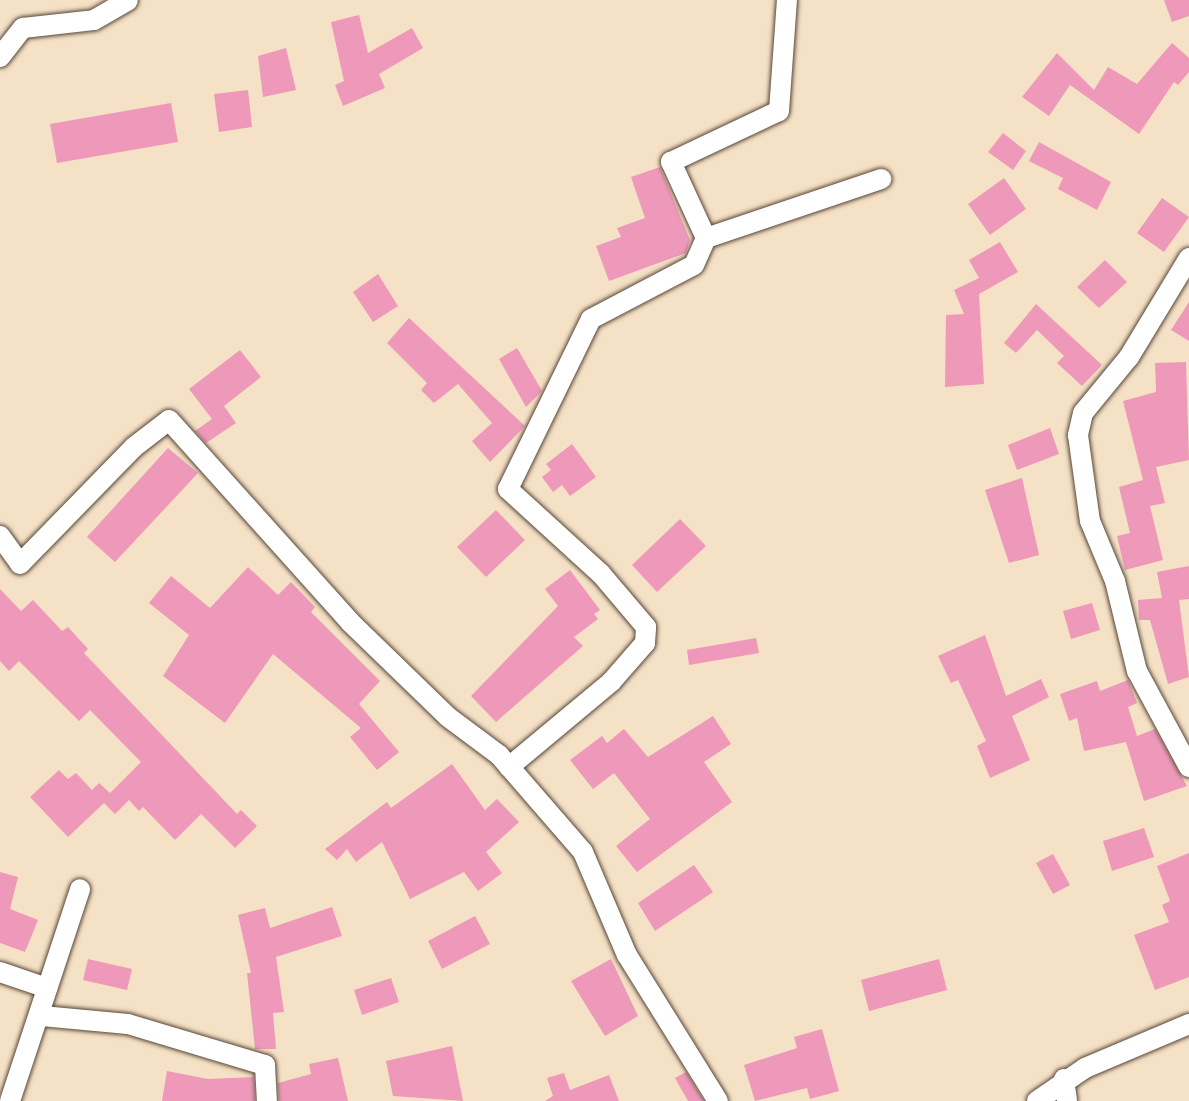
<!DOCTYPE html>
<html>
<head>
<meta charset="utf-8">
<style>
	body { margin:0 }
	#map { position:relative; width:1189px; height:1101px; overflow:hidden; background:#f5e1c5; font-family:"Balsamiq Sans",sans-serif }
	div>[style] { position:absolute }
	.building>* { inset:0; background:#ee99ba }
	.roads { filter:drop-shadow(0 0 2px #574537) drop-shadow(0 0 2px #574537) }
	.minor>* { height:20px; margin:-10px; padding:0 10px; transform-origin:10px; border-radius:10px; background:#fff }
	span { translate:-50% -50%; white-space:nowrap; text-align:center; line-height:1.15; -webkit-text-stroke:4.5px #fcf5e5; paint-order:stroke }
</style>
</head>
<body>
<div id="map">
	<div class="building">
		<div style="clip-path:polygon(1164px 0,1189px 0,1189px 16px,1172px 22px)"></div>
		<div style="clip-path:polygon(359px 15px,368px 53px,412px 28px,423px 48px,379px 74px,385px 88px,343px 106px,335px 85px,344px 81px,331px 22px)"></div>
		<div style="clip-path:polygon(1172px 43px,1189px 58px,1189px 72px,1178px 85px,1174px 82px,1139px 134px,1070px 85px,1049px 116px,1022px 97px,1057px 53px,1094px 90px,1108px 67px,1137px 84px)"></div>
		<div style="clip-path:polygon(286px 48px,296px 90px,263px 97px,258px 56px)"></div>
		<div style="clip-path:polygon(248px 90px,252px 127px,219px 132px,214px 94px)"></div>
		<div style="clip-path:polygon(171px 103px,178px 142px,57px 163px,50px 124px)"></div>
		<div style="clip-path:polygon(1003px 133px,1026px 151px,1013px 170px,988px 152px)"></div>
		<div style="clip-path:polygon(1039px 142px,1111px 182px,1097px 210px,1058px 189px,1063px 178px,1029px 161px)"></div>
		<div style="clip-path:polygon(660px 167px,690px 240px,686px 253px,609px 281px,596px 246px,621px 237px,617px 228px,645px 218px,631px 177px)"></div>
		<div style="clip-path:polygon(1004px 178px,1026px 209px,990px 235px,968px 204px)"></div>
		<div style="clip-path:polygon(1162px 198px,1189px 217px,1164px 252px,1137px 233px)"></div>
		<div style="clip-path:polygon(1000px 242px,1018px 272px,979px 294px,984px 384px,945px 387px,946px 315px,964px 314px,954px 290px,979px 278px,969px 260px)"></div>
		<div style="clip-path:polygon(1105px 260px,1127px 282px,1099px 308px,1077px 287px)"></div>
		<div style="clip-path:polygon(378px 274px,398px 306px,373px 322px,353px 292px)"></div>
		<div style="clip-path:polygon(1189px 302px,1189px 341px,1171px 330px)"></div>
		<div style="clip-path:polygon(1036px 304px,1102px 365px,1082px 386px,1057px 363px,1064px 356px,1037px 330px,1016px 353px,1004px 343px)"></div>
		<div style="clip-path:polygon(409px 318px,525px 426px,490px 462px,472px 441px,492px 423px,458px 384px,434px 403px,421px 390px,427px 383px,387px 343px)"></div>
		<div style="clip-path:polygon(517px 348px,542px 391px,526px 407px,499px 359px)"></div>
		<div style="clip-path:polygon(240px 350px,261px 377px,224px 406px,236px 423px,206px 443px,195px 431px,212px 419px,189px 389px)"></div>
		<div style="clip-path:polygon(1186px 362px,1189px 460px,1156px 467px,1165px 503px,1150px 506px,1163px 560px,1125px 570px,1117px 536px,1130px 533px,1119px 487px,1143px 480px,1123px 401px,1156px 392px,1155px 363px)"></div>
		<div style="clip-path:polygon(1050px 428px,1059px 454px,1017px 470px,1008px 445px)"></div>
		<div style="clip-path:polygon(572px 444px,596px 477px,570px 496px,562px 485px,553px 492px,542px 477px,551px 470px,546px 464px)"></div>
		<div style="clip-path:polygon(168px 448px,198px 473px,115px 562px,87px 537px)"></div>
		<div style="clip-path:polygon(1022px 478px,1039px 555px,1009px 563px,985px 490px)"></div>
		<div style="clip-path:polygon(496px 510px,525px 540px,486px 577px,457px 547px)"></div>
		<div style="clip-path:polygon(680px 519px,706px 546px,657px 592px,632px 565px)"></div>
		<div style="clip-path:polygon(1189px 566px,1189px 599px,1179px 600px,1189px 677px,1168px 684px,1150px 620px,1139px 620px,1138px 600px,1162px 598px,1157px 572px)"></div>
		<div style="clip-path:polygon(248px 567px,278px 595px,291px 582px,315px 607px,311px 612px,380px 681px,359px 704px,399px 752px,377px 770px,350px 737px,361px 728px,273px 654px,225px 723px,163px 676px,189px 635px,149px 603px,171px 576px,210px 608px)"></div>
		<div style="clip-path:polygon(570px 570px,600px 610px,594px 614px,598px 619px,574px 637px,583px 646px,496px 722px,471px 696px,558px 606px,545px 589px)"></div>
		<div style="clip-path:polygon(0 589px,21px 611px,33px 600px,62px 631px,68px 627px,88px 649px,84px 653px,237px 814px,241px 810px,257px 826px,235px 848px,201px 814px,175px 840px,143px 807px,139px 811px,129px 800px,115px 814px,104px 803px,68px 837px,30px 797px,59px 770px,68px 779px,76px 773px,92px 790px,99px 783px,110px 793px,141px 762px,90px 710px,79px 721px,19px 661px,9px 671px,0 661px)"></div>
		<div style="clip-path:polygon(1092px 603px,1100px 630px,1071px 639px,1063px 611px)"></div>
		<div style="clip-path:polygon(985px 635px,1006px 696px,1041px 679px,1049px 697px,1012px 716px,1030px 760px,990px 778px,977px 746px,986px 741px,958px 680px,951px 683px,938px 656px)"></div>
		<div style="clip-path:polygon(756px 638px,759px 653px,689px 665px,687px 650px)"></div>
		<div style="clip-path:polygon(1128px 680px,1137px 703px,1128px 707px,1137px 736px,1155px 729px,1187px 786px,1144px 801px,1126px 742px,1084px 751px,1077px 718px,1069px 721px,1060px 694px,1097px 681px,1100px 691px)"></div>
		<div style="clip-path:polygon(713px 716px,731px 744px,704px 762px,732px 802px,637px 872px,616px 846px,650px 819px,614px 773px,593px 789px,570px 760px,602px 736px,607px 743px,624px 729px,648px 757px)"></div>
		<div style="clip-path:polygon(452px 764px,485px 810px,497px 799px,519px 822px,486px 852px,502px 873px,478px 891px,464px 872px,410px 899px,382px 842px,356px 862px,347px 849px,337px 860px,325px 849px,387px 802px,391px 808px)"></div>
		<div style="clip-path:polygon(1144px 828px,1154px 857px,1112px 871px,1103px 841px)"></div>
		<div style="clip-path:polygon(1189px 853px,1189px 977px,1155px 990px,1134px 935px,1169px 922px,1162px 905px,1170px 901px,1157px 866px)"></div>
		<div style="clip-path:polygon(1053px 854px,1070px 885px,1053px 894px,1036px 863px)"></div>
		<div style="clip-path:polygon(694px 865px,713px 892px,655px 931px,638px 903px)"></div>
		<div style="clip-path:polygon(0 872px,18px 877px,10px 909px,38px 920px,25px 952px,0 943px)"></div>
		<div style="clip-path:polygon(332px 907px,342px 936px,276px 957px,284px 1012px,273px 1013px,276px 1049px,255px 1049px,247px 973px,251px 973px,238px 915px,265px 908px,270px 928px)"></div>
		<div style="clip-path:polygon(475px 916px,490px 944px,442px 969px,428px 941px)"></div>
		<div style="clip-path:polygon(88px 959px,132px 969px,127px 990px,83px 980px)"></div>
		<div style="clip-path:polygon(611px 959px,638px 1016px,605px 1036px,571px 981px)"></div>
		<div style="clip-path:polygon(939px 959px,947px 990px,869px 1011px,861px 980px)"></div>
		<div style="clip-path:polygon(391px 978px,399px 1002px,362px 1015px,354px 990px)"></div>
		<div style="clip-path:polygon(822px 1029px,839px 1091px,810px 1099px,807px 1088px,755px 1101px,744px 1065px,797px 1048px,794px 1037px)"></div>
		<div style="clip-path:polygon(452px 1046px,463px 1101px,393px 1096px,386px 1061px)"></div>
		<div style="clip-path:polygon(338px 1058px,348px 1101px,279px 1101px,278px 1083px,311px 1074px,309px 1064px)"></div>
		<div style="clip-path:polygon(167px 1071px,208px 1079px,254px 1077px,255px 1101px,162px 1101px)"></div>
		<div style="clip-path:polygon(686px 1072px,704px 1101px,688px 1101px,675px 1078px)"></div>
		<div style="clip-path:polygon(564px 1073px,570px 1090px,609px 1075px,619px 1101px,545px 1101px,553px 1096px,547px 1078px)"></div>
	</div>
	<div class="roads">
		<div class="minor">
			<div style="left:0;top:57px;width:37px;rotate:-52deg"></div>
			<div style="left:23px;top:28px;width:71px;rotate:-6.4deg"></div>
			<div style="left:94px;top:20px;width:39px;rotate:-30deg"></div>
			<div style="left:706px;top:238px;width:84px;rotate:-114.7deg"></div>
			<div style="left:671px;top:162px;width:119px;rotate:-25.3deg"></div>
			<div style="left:779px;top:111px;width:111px;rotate:-85.9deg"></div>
			<div style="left:1189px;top:258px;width:116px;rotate:121.2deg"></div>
			<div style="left:1129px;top:357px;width:72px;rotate:129.4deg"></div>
			<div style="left:1083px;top:413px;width:23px;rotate:103deg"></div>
			<div style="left:1078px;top:435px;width:87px;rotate:82.1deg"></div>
			<div style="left:1090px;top:521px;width:65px;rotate:67.4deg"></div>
			<div style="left:1115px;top:581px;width:93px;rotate:76.3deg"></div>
			<div style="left:1137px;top:671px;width:109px;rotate:61.6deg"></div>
			<div style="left:0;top:536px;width:34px;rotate:54deg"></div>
			<div style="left:20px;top:564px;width:163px;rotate:-45.7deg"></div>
			<div style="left:134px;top:447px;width:44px;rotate:-37.6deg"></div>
			<div style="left:169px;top:420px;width:271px;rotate:48.1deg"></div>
			<div style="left:350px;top:622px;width:136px;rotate:44.1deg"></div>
			<div style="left:448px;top:717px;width:64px;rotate:36.7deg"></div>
			<div style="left:499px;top:755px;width:128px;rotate:49.1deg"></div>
			<div style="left:583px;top:852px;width:112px;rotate:66.9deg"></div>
			<div style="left:627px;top:955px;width:172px;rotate:58.1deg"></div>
			<div style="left:509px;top:767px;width:133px;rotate:-39.8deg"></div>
			<div style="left:611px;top:682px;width:52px;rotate:-48.9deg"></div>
			<div style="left:645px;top:643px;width:16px;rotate:-86deg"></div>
			<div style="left:646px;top:627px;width:70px;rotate:-130.3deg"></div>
			<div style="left:601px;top:574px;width:126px;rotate:-137.6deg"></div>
			<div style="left:508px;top:489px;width:189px;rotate:-64deg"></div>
			<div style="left:591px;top:319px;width:116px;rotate:-27.7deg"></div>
			<div style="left:694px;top:265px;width:30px;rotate:-66deg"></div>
			<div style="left:706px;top:238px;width:185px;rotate:-18.6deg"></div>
			<div style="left:0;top:972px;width:50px;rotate:18.8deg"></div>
			<div style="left:42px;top:1016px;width:86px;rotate:5.3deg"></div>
			<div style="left:128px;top:1024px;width:143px;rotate:16.7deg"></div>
			<div style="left:265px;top:1065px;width:36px;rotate:87deg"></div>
			<div style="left:1064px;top:1079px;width:22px;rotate:82deg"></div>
			<div style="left:10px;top:1101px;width:223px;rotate:-71.7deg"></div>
			<div style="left:1037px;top:1101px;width:58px;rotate:-34.5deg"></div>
			<div style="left:1085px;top:1068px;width:113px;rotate:-22.9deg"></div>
		</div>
	</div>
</div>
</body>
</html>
